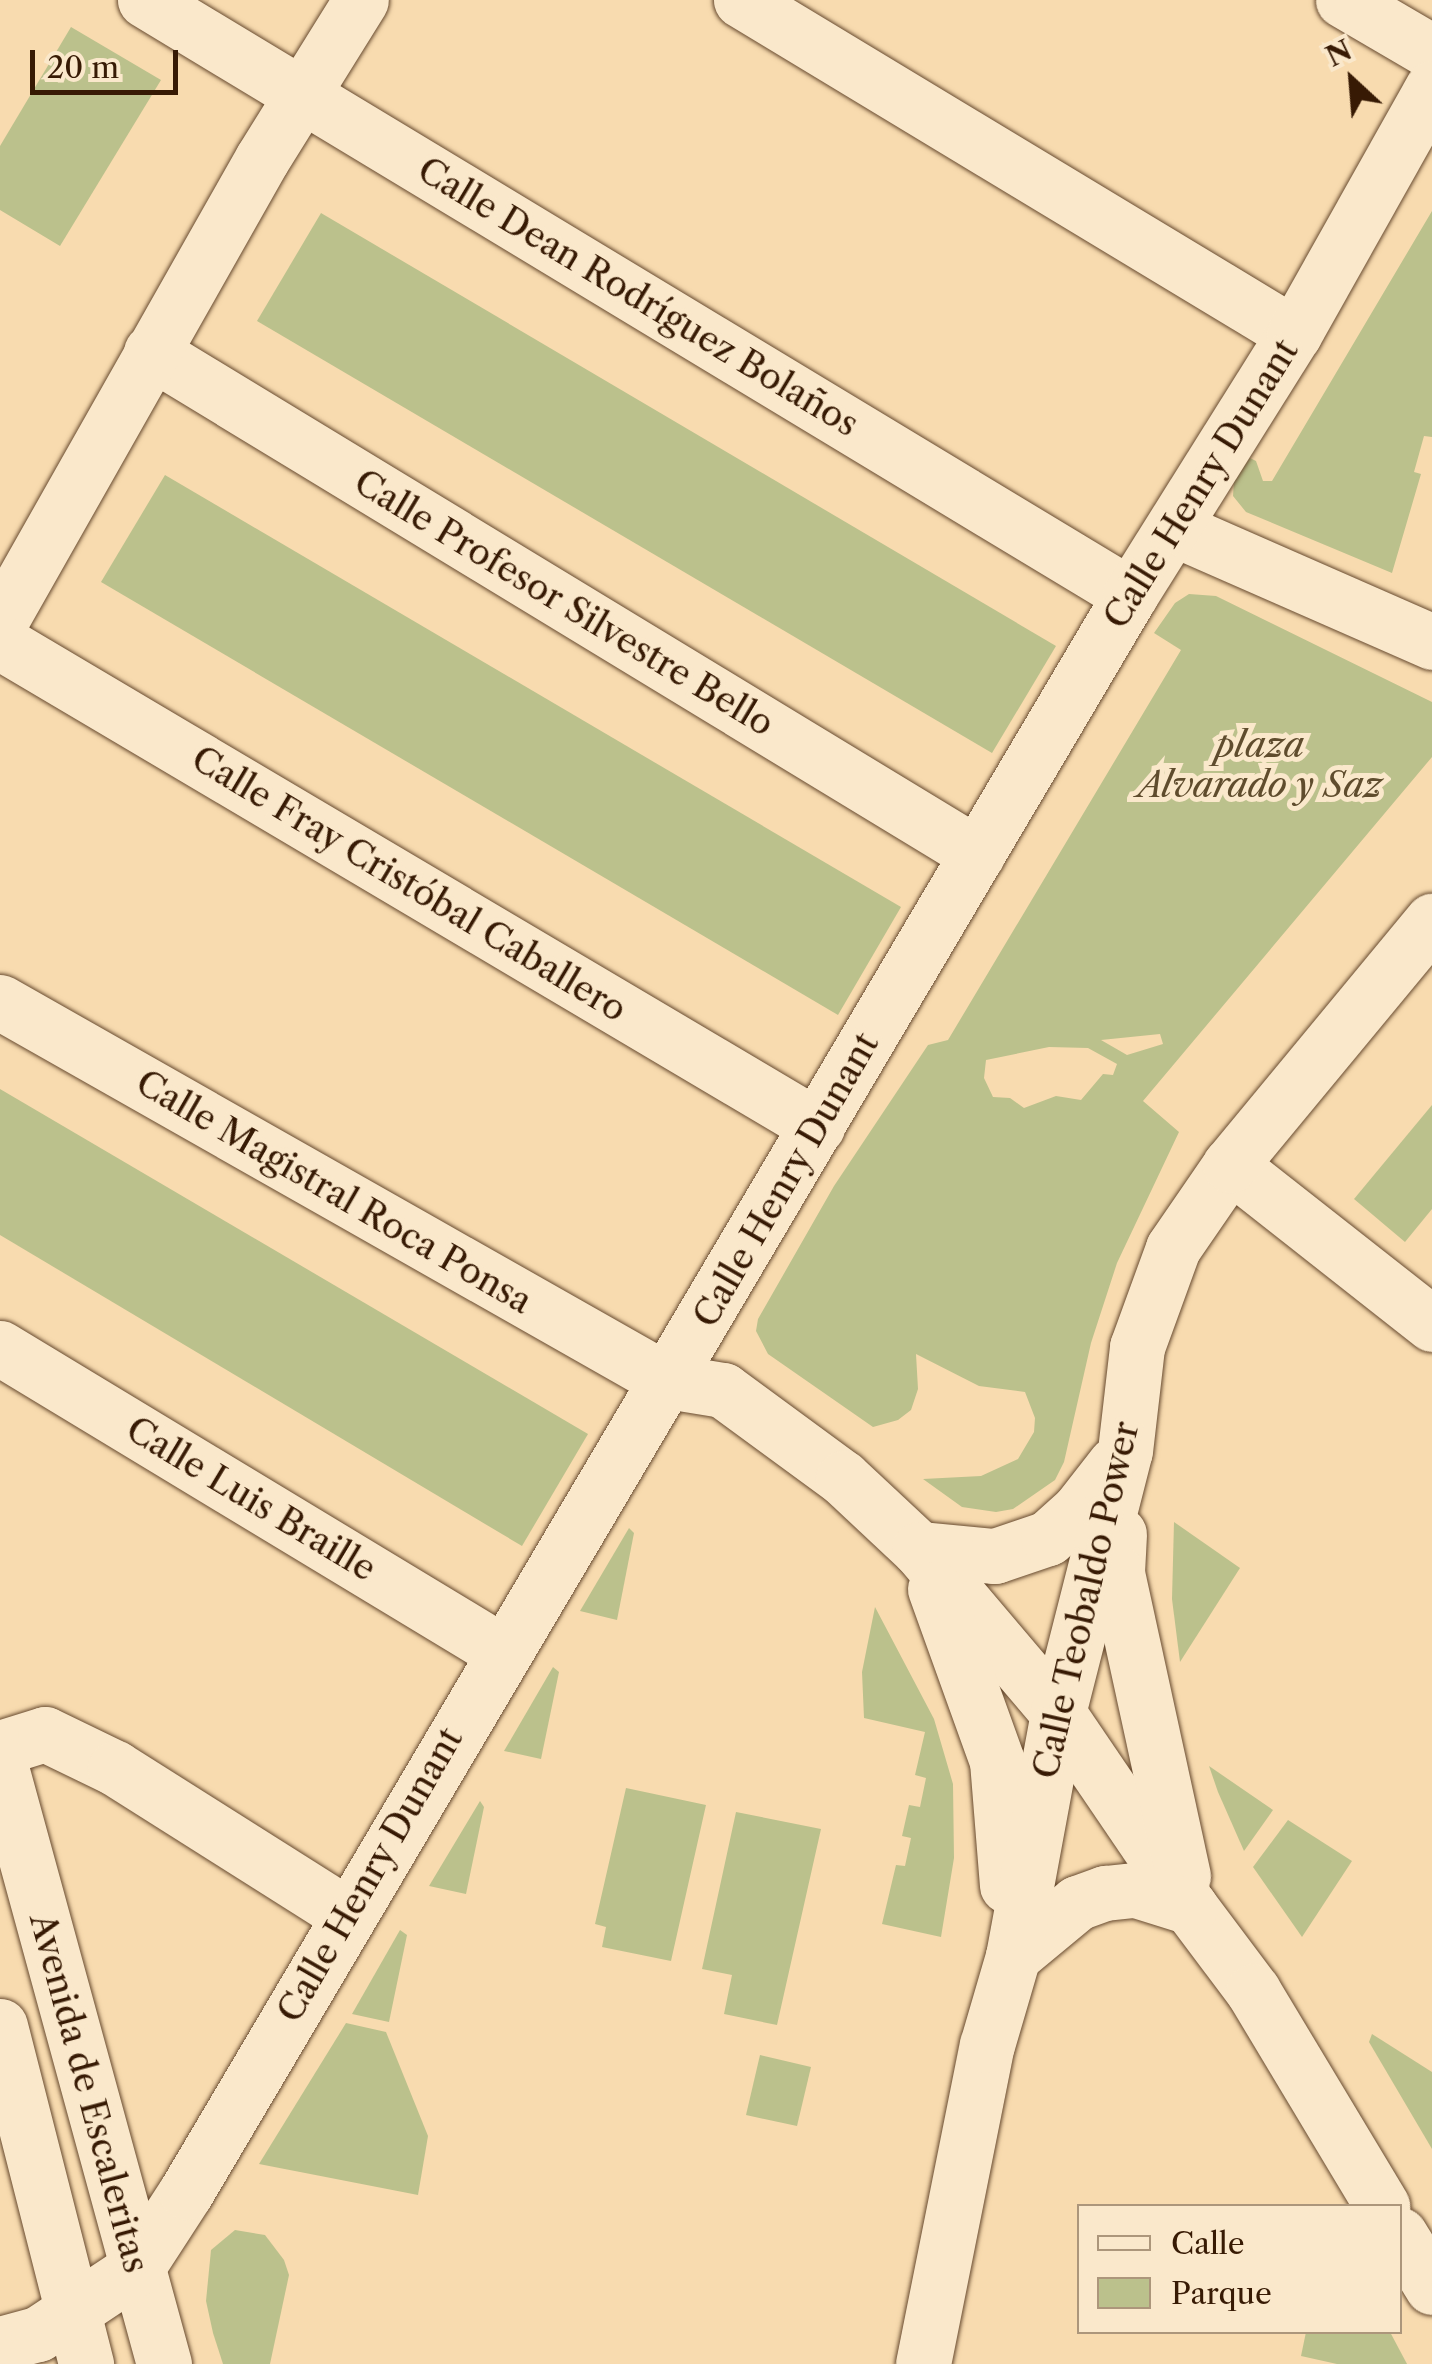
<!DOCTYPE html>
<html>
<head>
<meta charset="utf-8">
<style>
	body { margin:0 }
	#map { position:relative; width:1432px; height:2364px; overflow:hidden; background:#f8dbaf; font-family:"Libre Caslon Text",serif }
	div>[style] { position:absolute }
	.green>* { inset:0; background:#bbc18c }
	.roads { filter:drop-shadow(0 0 2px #674a2f) drop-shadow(0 0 2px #674a2f) }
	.minor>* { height:55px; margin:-27.5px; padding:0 27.5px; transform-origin:27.5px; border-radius:27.5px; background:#fae8cb }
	span { translate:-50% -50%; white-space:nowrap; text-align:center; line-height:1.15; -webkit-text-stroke:10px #fae8cb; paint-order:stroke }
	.street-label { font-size:35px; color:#371a04 }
	.park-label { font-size:35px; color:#5f4c2d; font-style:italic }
	.legend { position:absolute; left:1077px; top:2204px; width:325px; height:130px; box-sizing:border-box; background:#fae8cb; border:2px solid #ac967b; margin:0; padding:12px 18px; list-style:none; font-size:30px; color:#371a04 }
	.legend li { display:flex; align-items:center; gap:20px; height:50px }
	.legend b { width:50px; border:2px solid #ac967b }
	.north { position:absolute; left:1302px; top:30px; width:100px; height:100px; -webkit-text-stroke:8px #fae8cb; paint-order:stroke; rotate:334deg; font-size:28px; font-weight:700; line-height:40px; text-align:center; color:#371a04 }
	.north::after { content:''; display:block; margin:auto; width:35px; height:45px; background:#371a04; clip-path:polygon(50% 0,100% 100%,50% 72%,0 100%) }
	.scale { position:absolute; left:30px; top:50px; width:148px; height:45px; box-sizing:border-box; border:5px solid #371a04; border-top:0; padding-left:12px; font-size:30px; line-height:35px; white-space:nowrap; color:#371a04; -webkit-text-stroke:8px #fae8cb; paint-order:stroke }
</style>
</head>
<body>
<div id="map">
	<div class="green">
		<div style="clip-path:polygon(71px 27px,161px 80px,60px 246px,0 210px,0 146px)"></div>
		<div style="clip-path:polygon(1432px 211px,1432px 437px,1424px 436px,1414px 472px,1421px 474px,1392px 573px,1246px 512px,1233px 496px,1234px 481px,1250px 458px,1256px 461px,1263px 481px,1272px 481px)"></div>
		<div style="clip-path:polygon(321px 213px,1056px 646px,992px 753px,257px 321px)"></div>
		<div style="clip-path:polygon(165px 475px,901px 907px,838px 1015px,101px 582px)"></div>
		<div style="clip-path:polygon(evenodd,1189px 594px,1216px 596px,1432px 702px,1432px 757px,1143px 1101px,1179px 1132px,1117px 1263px,1091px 1343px,1064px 1462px,1055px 1480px,1013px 1509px,996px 1512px,962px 1507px,923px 1479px,981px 1476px,1018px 1459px,1034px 1432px,1035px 1418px,1025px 1392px,979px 1386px,916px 1354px,918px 1389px,911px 1410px,898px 1420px,873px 1427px,768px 1354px,756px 1331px,758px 1319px,834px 1186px,928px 1045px,948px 1040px,1181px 650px,1154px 633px,1175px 603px,1189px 594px,1160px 1034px,1163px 1044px,1127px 1055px,1101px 1040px,1160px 1034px,1189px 594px,1049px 1047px,1088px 1048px,1117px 1064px,1113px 1075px,1103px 1074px,1081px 1100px,1056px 1096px,1024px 1108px,1010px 1098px,993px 1097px,984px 1078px,986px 1060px,1049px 1047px)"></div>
		<div style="clip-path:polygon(0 1089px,588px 1434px,522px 1546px,0 1235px)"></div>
		<div style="clip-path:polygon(1432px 1105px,1432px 1209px,1405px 1242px,1354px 1199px)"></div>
		<div style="clip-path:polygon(1174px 1522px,1240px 1568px,1180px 1662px,1172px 1599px)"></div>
		<div style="clip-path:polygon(629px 1528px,634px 1533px,617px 1620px,580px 1611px)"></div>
		<div style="clip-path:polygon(875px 1607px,934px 1719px,953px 1784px,954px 1858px,941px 1937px,882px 1924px,896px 1865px,905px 1866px,911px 1838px,902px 1836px,909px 1805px,920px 1807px,926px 1778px,915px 1775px,925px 1732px,864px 1718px,862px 1672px)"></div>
		<div style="clip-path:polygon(553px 1667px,559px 1672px,541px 1759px,504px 1751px)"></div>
		<div style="clip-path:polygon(1209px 1766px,1273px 1810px,1244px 1851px,1218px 1792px)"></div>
		<div style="clip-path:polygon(626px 1788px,706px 1805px,671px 1961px,602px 1947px,606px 1927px,595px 1924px)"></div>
		<div style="clip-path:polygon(480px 1801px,484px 1807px,466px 1894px,429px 1886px)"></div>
		<div style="clip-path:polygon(736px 1812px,821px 1829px,777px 2025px,724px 2014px,732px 1975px,702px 1969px)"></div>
		<div style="clip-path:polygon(1288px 1820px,1352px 1861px,1302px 1937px,1253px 1867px)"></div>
		<div style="clip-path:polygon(400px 1930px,407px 1935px,389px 2022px,352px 2014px)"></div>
		<div style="clip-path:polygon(346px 2023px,386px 2032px,428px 2136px,418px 2195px,259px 2164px)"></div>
		<div style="clip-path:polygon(1372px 2034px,1432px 2072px,1432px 2149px,1369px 2042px)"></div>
		<div style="clip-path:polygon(760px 2055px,811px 2067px,797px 2126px,746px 2115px)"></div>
		<div style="clip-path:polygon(235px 2230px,265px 2235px,284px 2260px,289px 2275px,270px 2364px,223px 2364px,213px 2333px,206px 2301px,211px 2250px)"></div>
		<div style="clip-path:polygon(1306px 2332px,1390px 2332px,1407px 2364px,1337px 2364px,1301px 2356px)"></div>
	</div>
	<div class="roads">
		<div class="minor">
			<div style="left:145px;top:0;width:1151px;rotate:31.13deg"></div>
			<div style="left:741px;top:0;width:646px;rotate:31.13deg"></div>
			<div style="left:1343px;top:0;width:103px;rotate:30.3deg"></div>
			<div style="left:151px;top:352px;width:967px;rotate:31.29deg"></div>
			<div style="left:1175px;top:529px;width:281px;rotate:23.7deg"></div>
			<div style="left:0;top:622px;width:532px;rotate:-60.5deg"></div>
			<div style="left:262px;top:159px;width:187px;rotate:-58.1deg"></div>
			<div style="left:0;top:642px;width:950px;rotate:30.64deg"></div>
			<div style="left:0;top:1002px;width:768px;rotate:29.57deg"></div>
			<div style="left:668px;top:1381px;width:56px;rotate:9.3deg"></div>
			<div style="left:723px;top:1390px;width:149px;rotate:36.3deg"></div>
			<div style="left:843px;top:1478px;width:104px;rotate:43.1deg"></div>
			<div style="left:919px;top:1549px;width:215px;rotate:49.7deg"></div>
			<div style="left:1058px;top:1713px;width:235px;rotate:55.8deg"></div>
			<div style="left:1190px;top:1907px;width:105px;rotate:53.1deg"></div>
			<div style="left:1253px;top:1991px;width:251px;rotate:59deg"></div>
			<div style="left:1230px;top:1165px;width:257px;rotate:38.2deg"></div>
			<div style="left:0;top:1348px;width:585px;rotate:31.17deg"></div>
			<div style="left:1119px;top:1534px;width:39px;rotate:93deg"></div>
			<div style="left:1117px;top:1573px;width:310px;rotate:77.7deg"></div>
			<div style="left:919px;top:1549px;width:76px;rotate:5.3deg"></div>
			<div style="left:995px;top:1556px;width:56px;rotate:-18.8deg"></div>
			<div style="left:1048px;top:1538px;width:42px;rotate:-42.1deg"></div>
			<div style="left:1079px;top:1510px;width:58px;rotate:-52deg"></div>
			<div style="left:935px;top:1589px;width:183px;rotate:70.2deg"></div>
			<div style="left:997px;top:1761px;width:125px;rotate:85.4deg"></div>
			<div style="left:0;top:1748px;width:47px;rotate:-17.3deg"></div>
			<div style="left:45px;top:1734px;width:78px;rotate:25.9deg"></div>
			<div style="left:115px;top:1768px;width:273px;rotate:32.3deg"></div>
			<div style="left:0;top:1764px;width:622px;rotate:74.71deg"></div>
			<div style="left:1013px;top:1956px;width:83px;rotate:-39.6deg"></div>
			<div style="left:1077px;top:1903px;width:30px;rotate:-20deg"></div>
			<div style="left:1105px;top:1893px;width:31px;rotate:-6deg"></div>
			<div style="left:1136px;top:1890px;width:57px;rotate:17.5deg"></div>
			<div style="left:0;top:2026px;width:349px;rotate:75.7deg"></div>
			<div style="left:1400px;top:2235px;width:61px;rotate:58.4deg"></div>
			<div style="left:0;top:2344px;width:39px;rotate:-15deg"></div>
			<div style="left:38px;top:2334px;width:118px;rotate:-33.6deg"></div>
			<div style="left:136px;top:2269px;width:92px;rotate:-57deg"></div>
			<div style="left:186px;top:2192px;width:1855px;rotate:-59.41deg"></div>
			<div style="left:1130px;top:595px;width:308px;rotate:-57.9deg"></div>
			<div style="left:1294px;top:334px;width:282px;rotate:-60.7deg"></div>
			<div style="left:923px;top:2364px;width:325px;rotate:-78.7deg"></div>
			<div style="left:987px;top:2045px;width:93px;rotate:-73.7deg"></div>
			<div style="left:1013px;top:1956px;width:247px;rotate:-79.5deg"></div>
			<div style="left:1058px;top:1713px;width:270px;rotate:-75.7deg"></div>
			<div style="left:1125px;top:1451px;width:105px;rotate:-83.4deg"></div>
			<div style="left:1137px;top:1347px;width:105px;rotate:-70deg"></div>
			<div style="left:1173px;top:1248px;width:101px;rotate:-55.5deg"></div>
			<div style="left:1230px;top:1165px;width:317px;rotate:-50.4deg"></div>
		</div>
	</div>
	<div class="street-label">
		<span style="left:638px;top:297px;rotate:31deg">Calle Dean Rodríguez Bolaños</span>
		<span style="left:1201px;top:484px;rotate:-58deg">Calle Henry Dunant</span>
		<span style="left:564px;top:603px;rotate:31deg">Calle Profesor Silvestre Bello</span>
		<span style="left:409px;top:884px;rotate:31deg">Calle Fray Cristóbal Caballero</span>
		<span style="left:786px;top:1180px;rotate:-60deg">Calle Henry Dunant</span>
		<span style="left:334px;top:1192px;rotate:30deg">Calle Magistral Roca Ponsa</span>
		<span style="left:251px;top:1499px;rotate:31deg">Calle Luis Braille</span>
		<span style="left:1086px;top:1600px;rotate:-77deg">Calle Teobaldo Power</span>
		<span style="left:370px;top:1875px;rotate:-60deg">Calle Henry Dunant</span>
		<span style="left:89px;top:2093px;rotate:75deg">Avenida de Escaleritas</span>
	</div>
	<div class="park-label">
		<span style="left:1260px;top:765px">plaza<br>Alvarado y Saz</span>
	</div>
	<ul class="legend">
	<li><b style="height:12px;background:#fae8cb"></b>Calle</li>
	<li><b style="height:28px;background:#bbc18c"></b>Parque</li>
	</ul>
	<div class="north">N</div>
	<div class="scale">20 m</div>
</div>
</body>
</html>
